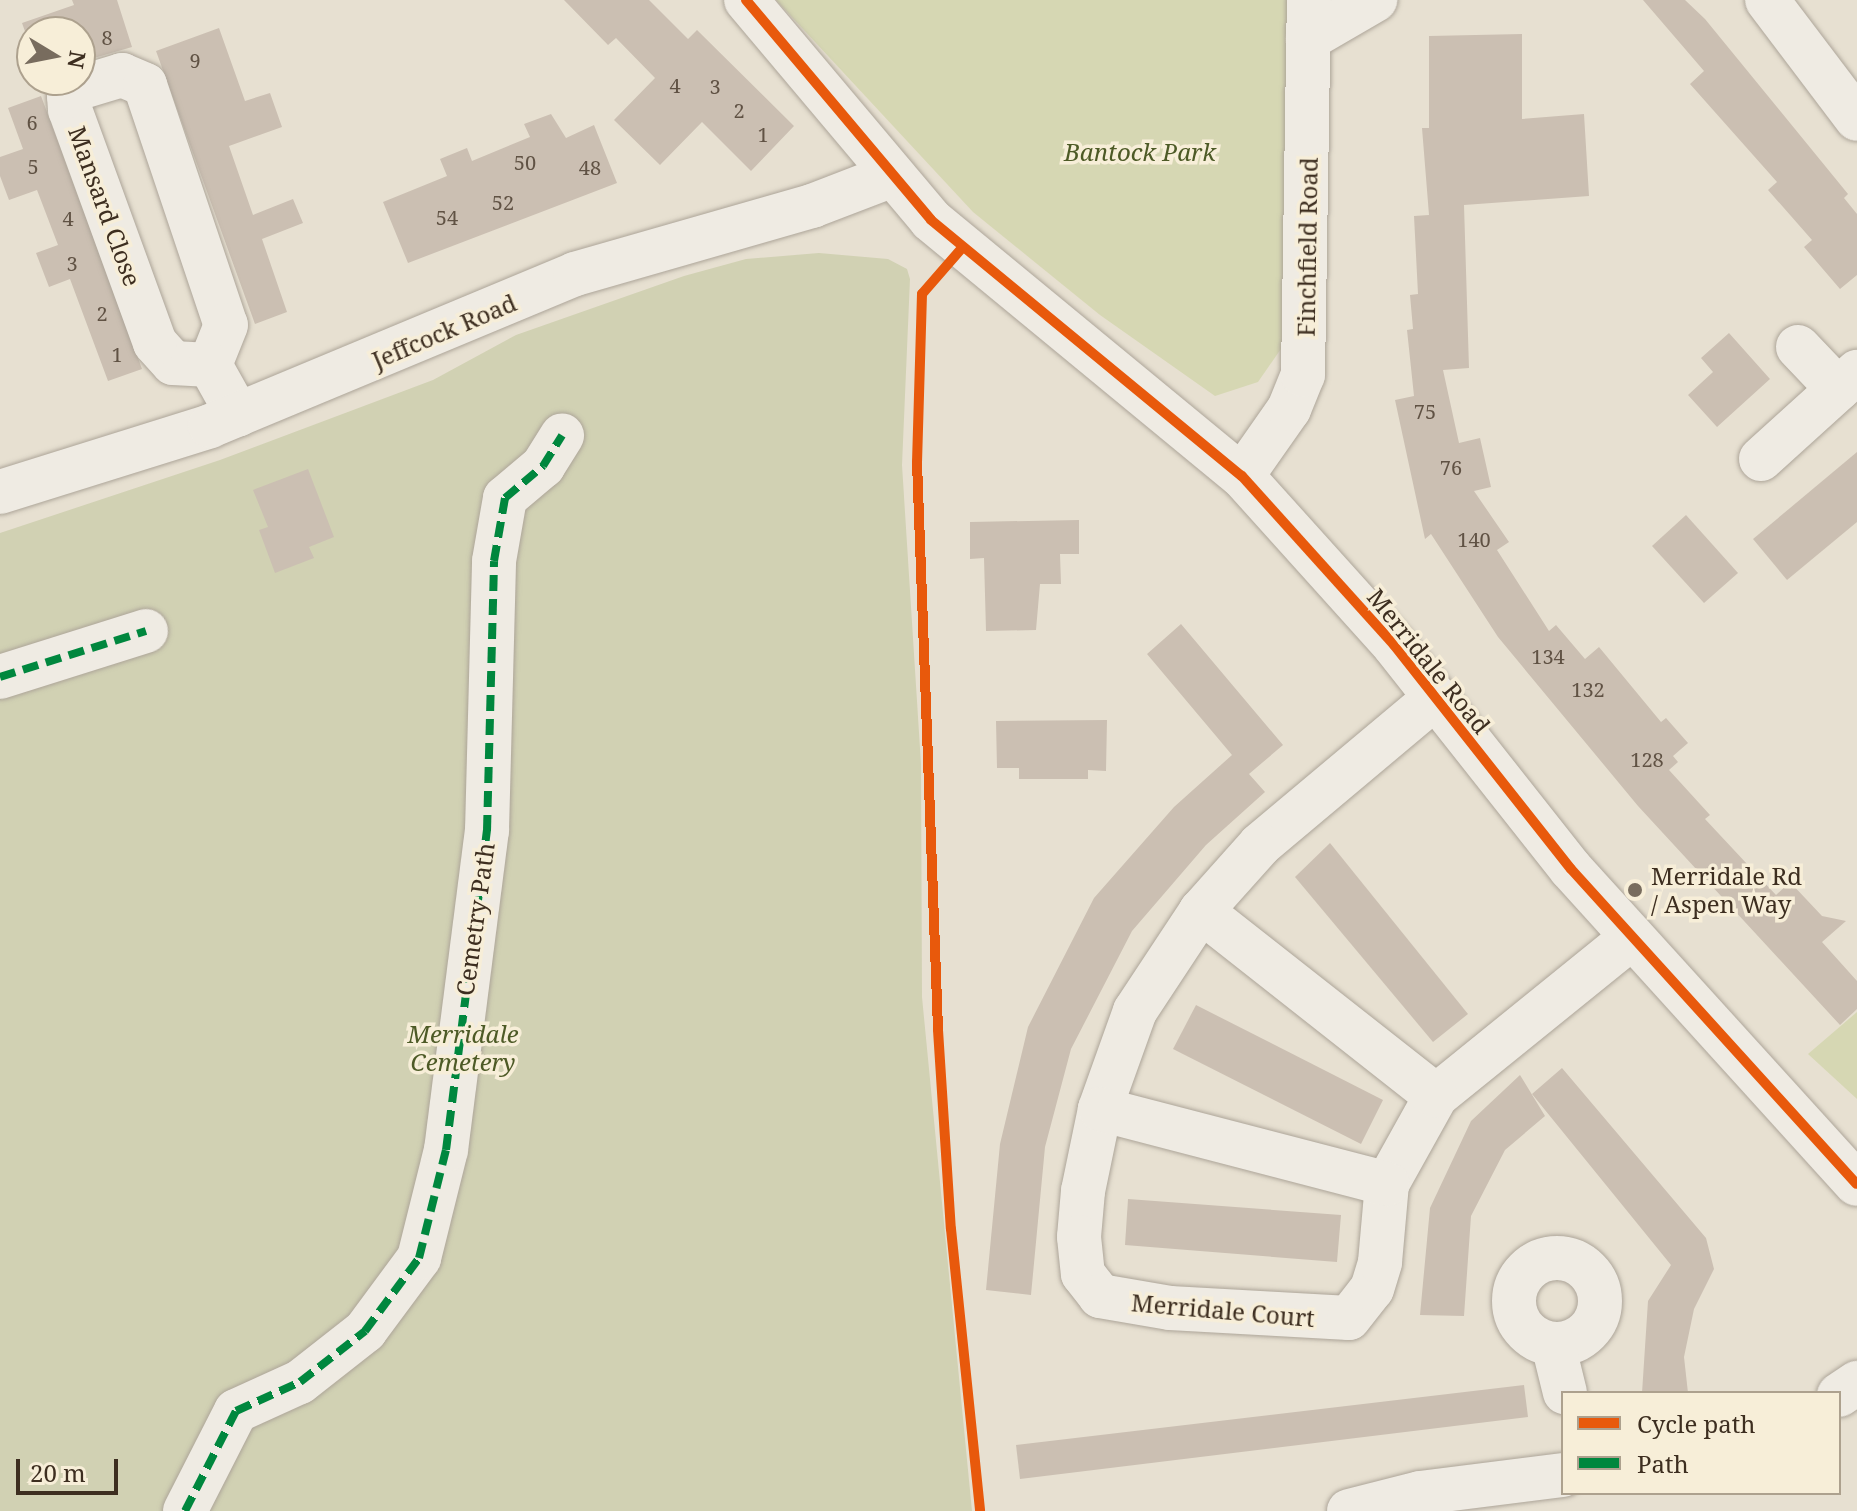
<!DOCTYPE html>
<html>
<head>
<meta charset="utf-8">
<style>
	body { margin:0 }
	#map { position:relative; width:1857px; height:1511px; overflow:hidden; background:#e7e0d1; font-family:"Noto Serif",serif }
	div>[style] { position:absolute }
	.green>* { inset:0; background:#d6d7b3 }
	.cemetery>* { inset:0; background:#d1d1b3 }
	.building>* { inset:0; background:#cbbfb2 }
	.roads { filter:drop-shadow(0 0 2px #ada599) drop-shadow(0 0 2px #ada599) }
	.minor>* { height:44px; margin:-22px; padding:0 22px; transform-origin:22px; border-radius:22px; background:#efebe3 }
	.minor>.ring { margin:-22px; padding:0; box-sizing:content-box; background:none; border:44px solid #efebe3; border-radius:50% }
	.quiet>* { height:8px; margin-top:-4px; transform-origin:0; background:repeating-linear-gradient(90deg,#00873e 0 16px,transparent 0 24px) }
	.cycleway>* { height:10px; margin:-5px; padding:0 5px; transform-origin:5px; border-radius:5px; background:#e8590c }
	.dots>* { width:22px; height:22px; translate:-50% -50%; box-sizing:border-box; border:4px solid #f7eed8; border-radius:50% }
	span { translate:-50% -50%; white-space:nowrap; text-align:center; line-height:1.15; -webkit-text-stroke:7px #f7eed8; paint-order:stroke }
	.number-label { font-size:20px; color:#605244 }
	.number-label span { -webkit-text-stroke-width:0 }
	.park-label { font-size:24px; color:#4d5a26; font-style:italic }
	.street-label { font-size:24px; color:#3d2e20 }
	.poi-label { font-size:24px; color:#3d2e20 }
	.left { translate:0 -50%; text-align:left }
	.legend { position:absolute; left:1561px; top:1391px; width:280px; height:104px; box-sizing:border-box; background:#f7eed8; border:2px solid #ada18e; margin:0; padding:10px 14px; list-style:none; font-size:24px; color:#3d2e20 }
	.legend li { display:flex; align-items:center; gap:16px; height:40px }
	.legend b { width:40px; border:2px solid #ada18e }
	.north { position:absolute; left:16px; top:16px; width:80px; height:80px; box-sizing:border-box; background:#f7eed8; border:2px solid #ada18e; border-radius:50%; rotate:100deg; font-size:22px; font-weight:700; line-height:32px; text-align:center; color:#3d2e20 }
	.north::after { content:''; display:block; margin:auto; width:28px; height:36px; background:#786c5e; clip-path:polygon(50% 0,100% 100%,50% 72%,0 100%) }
	.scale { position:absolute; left:16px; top:1459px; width:102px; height:36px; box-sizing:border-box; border:4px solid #3d2e20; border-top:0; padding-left:10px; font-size:24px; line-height:28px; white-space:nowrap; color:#3d2e20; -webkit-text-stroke:6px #f7eed8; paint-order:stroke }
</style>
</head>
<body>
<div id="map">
	<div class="green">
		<div style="clip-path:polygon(776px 0,1298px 0,1283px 346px,1258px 382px,1215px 396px,1100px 315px,973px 212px)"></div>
		<div style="clip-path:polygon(1857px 1012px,1857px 1099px,1808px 1054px)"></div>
	</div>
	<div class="cemetery">
		<div style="clip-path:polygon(819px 253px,888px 259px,907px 269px,910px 279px,902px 465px,921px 764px,922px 997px,972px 1511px,0 1511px,0 533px,220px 460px,433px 380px,516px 335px,684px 276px,746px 259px)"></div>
	</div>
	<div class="building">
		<div style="clip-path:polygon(72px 0,117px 0,132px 47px,80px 62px,80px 32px,32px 32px,32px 51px,22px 23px,74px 5px)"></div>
		<div style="clip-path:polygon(564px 0,649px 0,688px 39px,697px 30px,794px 126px,751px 171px,702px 122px,660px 165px,614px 120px,655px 78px,616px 38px,608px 45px)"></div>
		<div style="clip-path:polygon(1643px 0,1685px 0,1705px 19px,1848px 194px,1844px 198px,1857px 214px,1857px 275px,1840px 289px,1804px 247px,1812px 240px,1768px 190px,1777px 182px,1690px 84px,1704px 71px)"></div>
		<div style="clip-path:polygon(219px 28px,245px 101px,270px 93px,282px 127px,229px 146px,253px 215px,293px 199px,303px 223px,262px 239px,287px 312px,255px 324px,156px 51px)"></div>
		<div style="clip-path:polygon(1522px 34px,1522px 119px,1584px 114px,1589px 196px,1464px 205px,1469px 368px,1443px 370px,1459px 443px,1480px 438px,1491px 487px,1474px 491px,1509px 542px,1497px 550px,1549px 631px,1556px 625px,1585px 659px,1599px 647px,1661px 722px,1666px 718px,1688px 743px,1673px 756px,1678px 762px,1669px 770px,1710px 815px,1705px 819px,1776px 895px,1790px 882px,1822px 916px,1846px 921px,1822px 942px,1857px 981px,1857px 1009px,1840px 1025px,1638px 806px,1498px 637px,1431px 534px,1425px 539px,1395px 400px,1414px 396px,1407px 330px,1413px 329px,1410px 295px,1418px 294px,1414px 216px,1429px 215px,1422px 128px,1429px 128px,1429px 36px)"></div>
		<div style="clip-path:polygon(41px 96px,142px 369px,108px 381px,70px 279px,49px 287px,36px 253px,58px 245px,37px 190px,9px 200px,0 176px,0 157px,23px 149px,8px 108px)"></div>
		<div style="clip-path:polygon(551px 114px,566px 138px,594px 125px,617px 183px,408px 263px,383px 202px,447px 176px,440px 159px,467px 148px,472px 161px,530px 137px,524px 124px)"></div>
		<div style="clip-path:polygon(1729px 333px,1770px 379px,1717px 427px,1688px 395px,1713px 372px,1701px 358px)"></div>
		<div style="clip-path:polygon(1857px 452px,1857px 522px,1787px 580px,1753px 539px)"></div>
		<div style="clip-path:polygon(308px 469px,334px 537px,309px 547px,314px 558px,275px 573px,259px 530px,268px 527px,253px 490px)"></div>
		<div style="clip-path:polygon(1686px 515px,1738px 573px,1704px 603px,1652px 546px)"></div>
		<div style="clip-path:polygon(1079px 520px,1079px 554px,1060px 554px,1061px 584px,1040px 584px,1036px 630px,986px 631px,984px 558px,970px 559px,970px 522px)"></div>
		<div style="clip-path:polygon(1181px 624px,1283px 745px,1249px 774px,1265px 792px,1206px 845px,1132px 931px,1071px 1049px,1045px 1147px,1031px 1295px,986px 1290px,1000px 1144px,1028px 1027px,1094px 898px,1174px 807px,1232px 755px,1147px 654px)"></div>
		<div style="clip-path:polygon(1107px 720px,1106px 771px,1088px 770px,1088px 779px,1019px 779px,1019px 768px,997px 768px,996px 721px)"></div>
		<div style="clip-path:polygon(1330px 843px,1468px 1014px,1433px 1042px,1295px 877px)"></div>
		<div style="clip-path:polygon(1196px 1005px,1383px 1100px,1361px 1144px,1173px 1049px)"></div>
		<div style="clip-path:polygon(1562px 1068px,1706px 1238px,1714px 1269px,1694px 1309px,1684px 1357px,1688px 1393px,1642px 1393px,1648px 1301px,1671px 1265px,1532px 1094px)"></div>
		<div style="clip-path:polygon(1520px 1075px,1545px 1116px,1505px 1150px,1471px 1216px,1464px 1316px,1420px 1315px,1430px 1208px,1471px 1121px)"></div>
		<div style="clip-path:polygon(1128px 1199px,1341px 1215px,1337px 1262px,1125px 1245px)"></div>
		<div style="clip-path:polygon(1524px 1385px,1528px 1417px,1020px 1479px,1016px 1445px)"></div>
	</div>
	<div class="roads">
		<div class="minor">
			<div style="left:746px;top:0;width:287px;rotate:49.9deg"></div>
			<div style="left:931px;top:220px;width:403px;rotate:39.5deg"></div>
			<div style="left:1242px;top:476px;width:227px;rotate:48deg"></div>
			<div style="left:1394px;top:645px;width:285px;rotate:51.7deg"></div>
			<div style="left:1571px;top:869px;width:425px;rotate:47.8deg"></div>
			<div style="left:1767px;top:0;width:149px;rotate:52.9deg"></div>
			<div style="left:1308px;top:39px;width:78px;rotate:-30.2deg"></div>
			<div style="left:1798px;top:347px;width:58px;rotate:46.4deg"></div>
			<div style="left:210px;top:365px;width:37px;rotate:-177deg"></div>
			<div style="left:173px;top:363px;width:27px;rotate:-132deg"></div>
			<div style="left:155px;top:343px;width:248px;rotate:-110deg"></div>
			<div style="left:70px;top:110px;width:14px;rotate:-94deg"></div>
			<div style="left:69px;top:96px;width:13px;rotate:-39deg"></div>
			<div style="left:79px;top:88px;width:45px;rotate:-16.8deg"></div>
			<div style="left:122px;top:75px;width:25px;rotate:23deg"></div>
			<div style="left:145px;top:85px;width:253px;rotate:71.4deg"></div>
			<div style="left:226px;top:325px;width:43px;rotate:111.8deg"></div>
			<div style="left:210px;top:365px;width:57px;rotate:60.8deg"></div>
			<div style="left:1761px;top:459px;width:130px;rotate:-42.2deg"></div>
			<div style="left:1242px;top:476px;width:82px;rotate:-55deg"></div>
			<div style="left:1289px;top:409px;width:37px;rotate:-68deg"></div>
			<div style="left:1303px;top:375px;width:375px;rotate:-89.1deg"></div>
			<div style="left:0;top:492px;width:220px;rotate:-17.4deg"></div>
			<div style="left:210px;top:426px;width:395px;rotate:-22.6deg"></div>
			<div style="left:575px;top:274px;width:247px;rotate:-16deg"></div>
			<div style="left:812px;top:206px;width:84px;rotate:-21deg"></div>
			<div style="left:0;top:677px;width:153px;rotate:-17.5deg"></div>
			<div style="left:1435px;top:698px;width:229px;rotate:140deg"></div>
			<div style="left:1260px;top:845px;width:89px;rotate:131.8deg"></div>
			<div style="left:1201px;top:911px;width:120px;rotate:123.4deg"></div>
			<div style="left:1135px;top:1011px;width:104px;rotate:109.7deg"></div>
			<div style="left:1100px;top:1109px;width:84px;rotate:101.7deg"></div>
			<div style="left:1083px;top:1191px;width:46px;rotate:95deg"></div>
			<div style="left:1079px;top:1237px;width:37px;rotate:84deg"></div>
			<div style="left:1083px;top:1274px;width:28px;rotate:52deg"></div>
			<div style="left:1100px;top:1296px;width:71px;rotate:9.7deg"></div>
			<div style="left:1170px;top:1308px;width:179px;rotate:3.2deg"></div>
			<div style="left:1349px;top:1318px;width:37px;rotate:-52deg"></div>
			<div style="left:1372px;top:1289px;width:28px;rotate:-73deg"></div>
			<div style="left:1380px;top:1262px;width:78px;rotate:-84.9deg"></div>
			<div style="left:1387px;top:1184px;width:101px;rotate:-60.9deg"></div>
			<div style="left:1436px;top:1096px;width:251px;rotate:-39deg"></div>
			<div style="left:1201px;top:911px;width:299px;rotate:38.2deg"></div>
			<div style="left:1100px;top:1109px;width:297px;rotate:14.6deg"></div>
			<div class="ring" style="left:1514px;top:1258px;width:42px;height:42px"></div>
			<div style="left:1553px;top:1344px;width:50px;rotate:76.2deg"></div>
			<div style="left:1839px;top:1395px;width:22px;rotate:-34deg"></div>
			<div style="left:185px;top:1511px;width:112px;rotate:-63deg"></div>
			<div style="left:236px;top:1411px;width:70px;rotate:-24.4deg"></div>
			<div style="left:300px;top:1382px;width:83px;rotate:-38.1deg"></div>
			<div style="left:365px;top:1331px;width:91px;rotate:-53.5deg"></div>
			<div style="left:419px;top:1258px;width:111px;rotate:-76deg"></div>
			<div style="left:446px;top:1150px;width:322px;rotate:-82.7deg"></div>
			<div style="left:487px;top:831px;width:270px;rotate:-88.5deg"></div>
			<div style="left:494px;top:561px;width:64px;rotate:-80.1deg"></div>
			<div style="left:505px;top:498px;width:50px;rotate:-40.1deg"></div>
			<div style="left:543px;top:466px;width:36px;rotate:-58deg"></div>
			<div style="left:1349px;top:1511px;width:73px;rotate:-14.2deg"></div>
			<div style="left:1420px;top:1493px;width:144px;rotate:-7.2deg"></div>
		</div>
	</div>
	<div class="quiet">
		<div style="left:0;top:677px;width:153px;rotate:-17.5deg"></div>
		<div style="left:185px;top:1511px;width:112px;rotate:-63deg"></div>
		<div style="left:236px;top:1411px;width:70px;rotate:-24.4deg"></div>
		<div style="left:300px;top:1382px;width:83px;rotate:-38.1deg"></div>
		<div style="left:365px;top:1331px;width:91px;rotate:-53.5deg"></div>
		<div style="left:419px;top:1258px;width:111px;rotate:-76deg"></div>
		<div style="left:446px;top:1150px;width:322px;rotate:-82.7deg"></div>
		<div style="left:487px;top:831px;width:270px;rotate:-88.5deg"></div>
		<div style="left:494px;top:561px;width:64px;rotate:-80.1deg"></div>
		<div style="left:505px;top:498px;width:50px;rotate:-40.1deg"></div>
		<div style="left:543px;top:466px;width:36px;rotate:-58deg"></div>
	</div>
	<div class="cycleway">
		<div style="left:746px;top:0;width:287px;rotate:49.9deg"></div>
		<div style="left:931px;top:220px;width:403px;rotate:39.5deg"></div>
		<div style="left:1242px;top:476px;width:227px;rotate:48deg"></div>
		<div style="left:1394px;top:645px;width:285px;rotate:51.7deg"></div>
		<div style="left:1571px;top:869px;width:425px;rotate:47.8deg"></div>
		<div style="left:962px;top:248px;width:61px;rotate:131deg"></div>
		<div style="left:922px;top:294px;width:168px;rotate:91.7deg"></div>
		<div style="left:917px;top:462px;width:568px;rotate:87.88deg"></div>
		<div style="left:938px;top:1030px;width:199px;rotate:86.3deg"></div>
		<div style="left:951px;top:1229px;width:283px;rotate:84.1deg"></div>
	</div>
	<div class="dots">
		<div style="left:1635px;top:890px;background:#786c5e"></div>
	</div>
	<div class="number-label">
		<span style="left:107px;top:37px">8</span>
		<span style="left:195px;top:60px">9</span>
		<span style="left:675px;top:85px">4</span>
		<span style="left:715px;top:86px">3</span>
		<span style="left:739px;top:110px">2</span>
		<span style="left:32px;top:122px">6</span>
		<span style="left:763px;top:134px">1</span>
		<span style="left:525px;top:162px">50</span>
		<span style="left:33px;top:166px">5</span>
		<span style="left:590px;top:167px">48</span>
		<span style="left:503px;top:202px">52</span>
		<span style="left:447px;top:217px">54</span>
		<span style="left:68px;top:218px">4</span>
		<span style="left:72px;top:263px">3</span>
		<span style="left:102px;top:313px">2</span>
		<span style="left:117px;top:354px">1</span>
		<span style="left:1425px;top:411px">75</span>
		<span style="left:1451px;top:467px">76</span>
		<span style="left:1474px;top:539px">140</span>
		<span style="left:1548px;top:656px">134</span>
		<span style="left:1588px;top:689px">132</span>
		<span style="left:1647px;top:759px">128</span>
	</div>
	<div class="park-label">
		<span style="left:1140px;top:152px">Bantock Park</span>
		<span style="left:463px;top:1048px">Merridale<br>Cemetery</span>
	</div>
	<div class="street-label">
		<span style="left:105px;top:206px;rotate:70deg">Mansard Close</span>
		<span style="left:1307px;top:247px;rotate:-89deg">Finchfield Road</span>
		<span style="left:444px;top:331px;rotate:-23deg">Jeffcock Road</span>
		<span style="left:1429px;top:661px;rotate:51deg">Merridale Road</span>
		<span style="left:475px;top:919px;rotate:-82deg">Cemetry Path</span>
		<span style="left:1223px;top:1310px;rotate:5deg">Merridale Court</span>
	</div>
	<div class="poi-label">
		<span class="left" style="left:1651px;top:890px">Merridale Rd<br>/ Aspen Way</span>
	</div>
	<ul class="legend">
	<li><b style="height:10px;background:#e8590c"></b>Cycle path</li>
	<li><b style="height:10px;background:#00873e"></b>Path</li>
	</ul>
	<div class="north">N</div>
	<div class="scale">20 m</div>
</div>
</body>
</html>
